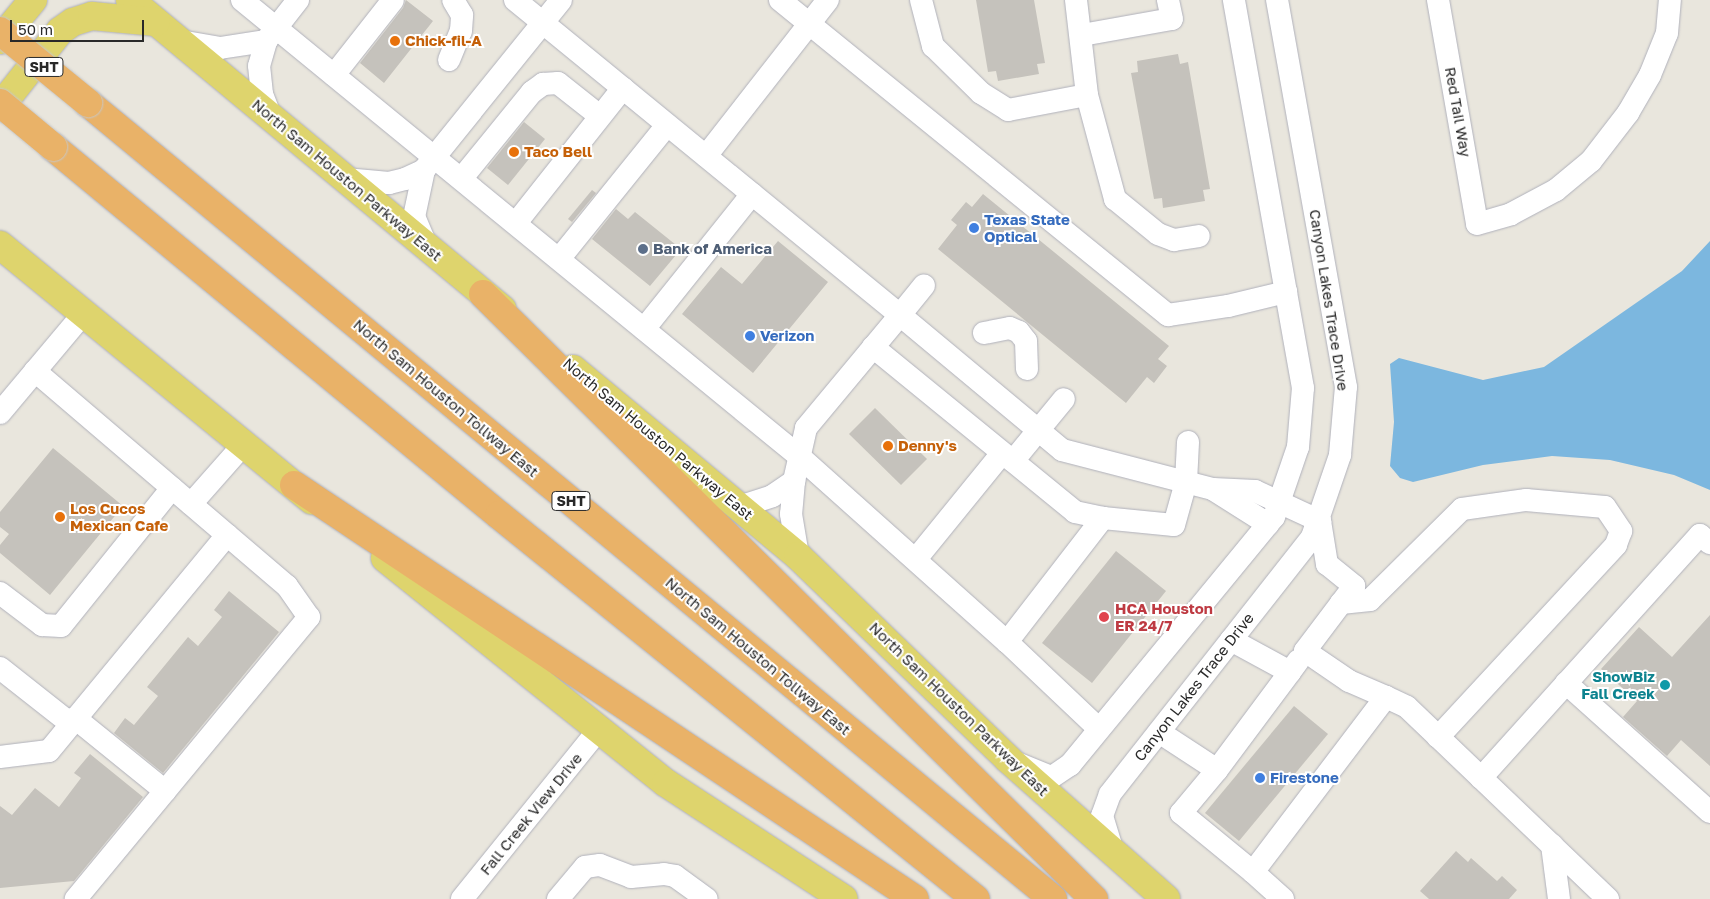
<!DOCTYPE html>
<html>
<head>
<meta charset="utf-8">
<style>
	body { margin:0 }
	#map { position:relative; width:1710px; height:899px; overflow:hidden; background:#e9e6dd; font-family:"Golos Text",sans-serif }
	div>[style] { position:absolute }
	.water>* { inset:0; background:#7cb7df }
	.building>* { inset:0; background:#c5c2bc }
	.roads { filter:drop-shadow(0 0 1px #b0b1bb) drop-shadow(0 0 1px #b0b1bb) }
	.minor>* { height:22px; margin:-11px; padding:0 11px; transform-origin:11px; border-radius:11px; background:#fff }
	.major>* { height:28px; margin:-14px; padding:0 14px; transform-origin:14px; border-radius:14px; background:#ded46d }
	.highway>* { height:28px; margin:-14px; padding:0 14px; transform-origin:14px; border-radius:14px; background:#e9b268 }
	.bridges { filter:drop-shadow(0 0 1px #c7c7c7) drop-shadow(0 0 1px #c7c7c7) }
	.highway-bridge>* { height:28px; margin:-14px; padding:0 14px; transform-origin:14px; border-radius:14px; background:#e9b268 }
	.dots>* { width:14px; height:14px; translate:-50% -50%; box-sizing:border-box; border:2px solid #fff; border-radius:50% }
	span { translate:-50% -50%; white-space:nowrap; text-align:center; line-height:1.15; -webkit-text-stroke:4px #fff; paint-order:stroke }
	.shield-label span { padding:1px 4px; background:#fff; border:1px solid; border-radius:4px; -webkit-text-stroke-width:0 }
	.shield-label { font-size:14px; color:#292929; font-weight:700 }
	.food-label { font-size:15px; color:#c56008; font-weight:700 }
	.left { translate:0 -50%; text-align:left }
	.street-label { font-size:15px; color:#292929 }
	.shop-label { font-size:15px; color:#366cbe; font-weight:700 }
	.service-label { font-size:15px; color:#4e5e75; font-weight:700 }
	.health-label { font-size:15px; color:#be3a42; font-weight:700 }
	.culture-label { font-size:15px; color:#0d838f; font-weight:700 }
	.right { translate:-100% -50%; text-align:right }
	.scale { position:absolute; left:10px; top:20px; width:134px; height:22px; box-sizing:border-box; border:2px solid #292929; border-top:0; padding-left:6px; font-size:15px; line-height:18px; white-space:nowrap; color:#292929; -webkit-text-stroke:4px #fff; paint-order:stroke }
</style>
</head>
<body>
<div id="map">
	<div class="water">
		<div style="clip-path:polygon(1710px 241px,1710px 490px,1674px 475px,1610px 460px,1552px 456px,1483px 465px,1413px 482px,1400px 478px,1390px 466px,1394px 422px,1390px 364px,1399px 358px,1483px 380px,1544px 367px,1682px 271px)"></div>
	</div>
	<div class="building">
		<div style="clip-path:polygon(406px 0,433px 21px,384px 83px,360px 63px,403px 8px)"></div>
		<div style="clip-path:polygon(976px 0,1034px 0,1045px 63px,1037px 64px,1039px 74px,998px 81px,996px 71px,988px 72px)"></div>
		<div style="clip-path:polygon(1178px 54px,1180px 64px,1188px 62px,1210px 189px,1203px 190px,1205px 201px,1163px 208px,1162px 198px,1154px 199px,1131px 73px,1138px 72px,1137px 61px)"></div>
		<div style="clip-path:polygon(524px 122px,545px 139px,508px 185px,487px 168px)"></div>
		<div style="clip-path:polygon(592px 190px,596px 193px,572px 222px,568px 219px)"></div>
		<div style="clip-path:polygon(983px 194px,1169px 346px,1158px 359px,1167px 366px,1154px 383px,1147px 377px,1126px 403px,938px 249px,957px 225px,951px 220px,966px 202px,972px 207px)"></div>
		<div style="clip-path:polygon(616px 209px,628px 219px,635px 212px,681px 249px,650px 286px,592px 239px)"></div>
		<div style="clip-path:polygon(778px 241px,828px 282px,753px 373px,682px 314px,721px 267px,742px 284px)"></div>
		<div style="clip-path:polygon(875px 408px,927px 459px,901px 485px,849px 434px)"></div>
		<div style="clip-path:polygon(53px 448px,123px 506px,50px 595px,0 553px,0 545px,9px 534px,0 527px,0 512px)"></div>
		<div style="clip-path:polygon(1116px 551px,1166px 591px,1092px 683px,1042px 643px)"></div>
		<div style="clip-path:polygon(229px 591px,279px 632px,163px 773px,114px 733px,125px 718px,134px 725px,158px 696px,147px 687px,188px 637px,198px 646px,222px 617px,214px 610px)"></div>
		<div style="clip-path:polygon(1710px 615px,1710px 766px,1681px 740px,1667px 756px,1623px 717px,1637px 701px,1601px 669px,1639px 627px,1672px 657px)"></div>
		<div style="clip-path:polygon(1294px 706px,1328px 734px,1239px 841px,1205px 813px)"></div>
		<div style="clip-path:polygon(90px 754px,143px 797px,74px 881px,0 888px,0 806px,12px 815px,35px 788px,59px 807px,81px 778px,74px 773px)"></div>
		<div style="clip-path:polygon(1456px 851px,1468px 862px,1471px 858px,1497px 881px,1502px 876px,1517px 890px,1509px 899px,1429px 899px,1420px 891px)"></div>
	</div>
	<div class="roads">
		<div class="minor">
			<div style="left:242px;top:0;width:721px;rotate:39.32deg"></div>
			<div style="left:800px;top:457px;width:278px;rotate:41.8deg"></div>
			<div style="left:515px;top:0;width:497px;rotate:39.3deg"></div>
			<div style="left:900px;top:315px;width:38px;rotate:-51deg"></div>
			<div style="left:780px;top:0;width:500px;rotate:39.1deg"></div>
			<div style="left:1168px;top:315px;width:61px;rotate:-8.5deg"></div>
			<div style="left:1228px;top:306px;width:60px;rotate:-13.6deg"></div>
			<div style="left:921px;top:0;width:48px;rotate:75.4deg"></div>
			<div style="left:933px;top:46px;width:67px;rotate:44.4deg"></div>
			<div style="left:981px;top:93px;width:32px;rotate:32deg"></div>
			<div style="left:1008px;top:110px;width:80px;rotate:-10.8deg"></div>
			<div style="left:1076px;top:0;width:96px;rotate:83.4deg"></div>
			<div style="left:1087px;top:95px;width:108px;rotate:74.9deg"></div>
			<div style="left:1115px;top:199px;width:55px;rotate:39.1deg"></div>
			<div style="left:1158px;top:234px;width:17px;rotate:21deg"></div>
			<div style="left:1174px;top:240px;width:25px;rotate:-9deg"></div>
			<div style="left:1438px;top:0;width:227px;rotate:80.1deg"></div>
			<div style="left:1477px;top:224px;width:35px;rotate:-16deg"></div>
			<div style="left:1511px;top:214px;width:51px;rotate:-28.1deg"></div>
			<div style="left:1556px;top:190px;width:45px;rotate:-39.6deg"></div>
			<div style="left:1591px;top:161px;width:61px;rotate:-52.4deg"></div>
			<div style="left:1628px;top:113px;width:44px;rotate:-59.9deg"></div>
			<div style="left:1650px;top:75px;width:45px;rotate:-68deg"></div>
			<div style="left:1667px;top:33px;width:33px;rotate:-85deg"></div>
			<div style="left:1082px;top:35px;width:91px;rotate:-10.1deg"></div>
			<div style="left:1172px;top:19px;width:19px;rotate:-102deg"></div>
			<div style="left:180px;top:41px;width:41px;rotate:9.9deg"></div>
			<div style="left:220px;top:48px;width:47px;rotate:-8.7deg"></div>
			<div style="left:449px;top:60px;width:31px;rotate:-68deg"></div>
			<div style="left:461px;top:31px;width:16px;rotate:-86deg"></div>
			<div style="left:462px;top:15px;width:17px;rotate:-121deg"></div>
			<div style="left:334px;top:75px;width:95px;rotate:-51.8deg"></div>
			<div style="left:270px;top:115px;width:22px;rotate:-111deg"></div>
			<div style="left:262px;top:94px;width:28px;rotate:-96deg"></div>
			<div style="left:259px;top:66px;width:26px;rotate:-74deg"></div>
			<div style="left:266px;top:41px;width:52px;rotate:-52deg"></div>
			<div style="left:706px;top:156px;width:198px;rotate:-52deg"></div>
			<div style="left:462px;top:178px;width:111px;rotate:-50.9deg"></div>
			<div style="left:532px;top:92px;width:14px;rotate:-36deg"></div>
			<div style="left:543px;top:84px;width:15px;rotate:-4deg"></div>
			<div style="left:558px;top:83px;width:53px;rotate:38.2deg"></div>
			<div style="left:345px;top:179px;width:44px;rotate:5.2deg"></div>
			<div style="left:389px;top:183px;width:16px;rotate:-14deg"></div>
			<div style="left:405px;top:179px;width:21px;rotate:-25deg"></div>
			<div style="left:516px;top:223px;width:172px;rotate:-51.6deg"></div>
			<div style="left:427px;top:247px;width:33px;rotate:-113deg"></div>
			<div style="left:414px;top:217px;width:48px;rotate:-78deg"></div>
			<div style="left:424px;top:170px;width:218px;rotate:-51.1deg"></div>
			<div style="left:559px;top:259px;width:172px;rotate:-51.1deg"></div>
			<div style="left:644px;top:329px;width:173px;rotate:-51.3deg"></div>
			<div style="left:984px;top:333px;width:26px;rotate:-11deg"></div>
			<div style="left:1010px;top:328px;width:10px;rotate:24deg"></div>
			<div style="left:1019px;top:332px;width:11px;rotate:52deg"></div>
			<div style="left:1026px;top:341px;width:28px;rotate:88deg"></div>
			<div style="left:873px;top:347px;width:261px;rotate:39.2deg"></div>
			<div style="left:1075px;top:512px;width:29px;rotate:12deg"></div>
			<div style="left:35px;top:371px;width:331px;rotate:40.5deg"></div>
			<div style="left:287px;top:586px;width:38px;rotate:55deg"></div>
			<div style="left:309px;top:617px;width:366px;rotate:129.6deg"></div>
			<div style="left:0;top:413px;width:131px;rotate:-50deg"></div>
			<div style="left:1013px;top:461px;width:80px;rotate:-50.6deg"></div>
			<div style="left:794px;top:481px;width:54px;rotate:-77.2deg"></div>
			<div style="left:806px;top:428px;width:147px;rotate:-50.2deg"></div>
			<div style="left:900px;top:315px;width:211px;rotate:39.8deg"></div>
			<div style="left:1062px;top:450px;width:156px;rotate:14.5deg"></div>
			<div style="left:1213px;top:489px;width:42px;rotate:2.7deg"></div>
			<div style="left:1255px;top:491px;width:72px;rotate:24.8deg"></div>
			<div style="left:1320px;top:521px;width:44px;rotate:80.8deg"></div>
			<div style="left:1327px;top:564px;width:35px;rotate:39deg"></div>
			<div style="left:1354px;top:586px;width:81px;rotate:127deg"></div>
			<div style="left:1305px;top:651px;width:53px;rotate:34.3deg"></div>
			<div style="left:1349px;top:681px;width:40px;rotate:23.4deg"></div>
			<div style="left:1214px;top:490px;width:64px;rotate:32.2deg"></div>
			<div style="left:191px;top:504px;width:80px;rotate:-48.5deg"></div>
			<div style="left:739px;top:507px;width:35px;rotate:-18deg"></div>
			<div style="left:772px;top:496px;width:27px;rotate:-34deg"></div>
			<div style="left:794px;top:481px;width:33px;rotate:95deg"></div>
			<div style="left:791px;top:514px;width:43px;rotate:80.5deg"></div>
			<div style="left:916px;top:559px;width:136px;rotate:-50.9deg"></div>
			<div style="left:0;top:593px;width:53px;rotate:37.3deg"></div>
			<div style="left:42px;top:625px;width:19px;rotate:3deg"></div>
			<div style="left:61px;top:626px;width:177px;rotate:-51.2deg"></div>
			<div style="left:1341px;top:603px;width:29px;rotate:-6deg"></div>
			<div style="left:1370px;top:600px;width:129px;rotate:-44.7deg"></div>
			<div style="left:1462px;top:509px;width:65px;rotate:-8deg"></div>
			<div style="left:1526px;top:500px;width:79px;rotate:5.1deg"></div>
			<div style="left:1605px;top:507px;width:29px;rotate:56deg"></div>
			<div style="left:1621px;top:531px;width:15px;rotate:110deg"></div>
			<div style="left:1616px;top:545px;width:262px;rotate:132.8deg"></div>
			<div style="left:1231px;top:640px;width:67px;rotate:28.5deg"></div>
			<div style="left:1290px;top:672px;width:14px;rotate:-54deg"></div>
			<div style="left:0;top:668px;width:89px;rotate:38.2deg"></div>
			<div style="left:1566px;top:683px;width:193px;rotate:41.9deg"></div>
			<div style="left:75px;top:718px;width:116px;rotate:39deg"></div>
			<div style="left:1098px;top:728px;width:125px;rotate:-136.6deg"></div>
			<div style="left:1007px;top:642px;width:157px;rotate:-52.3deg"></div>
			<div style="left:1103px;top:518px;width:71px;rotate:5.6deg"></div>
			<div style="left:1174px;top:525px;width:45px;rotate:-74.4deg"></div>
			<div style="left:1186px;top:482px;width:40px;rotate:-87.1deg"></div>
			<div style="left:1159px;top:732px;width:69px;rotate:33.2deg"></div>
			<div style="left:1217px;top:770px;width:122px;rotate:-53.3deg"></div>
			<div style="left:0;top:757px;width:49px;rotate:-7deg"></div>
			<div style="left:49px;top:751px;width:280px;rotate:-50.5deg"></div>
			<div style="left:1019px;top:764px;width:35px;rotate:22deg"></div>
			<div style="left:1052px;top:777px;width:22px;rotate:-34deg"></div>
			<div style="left:1070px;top:765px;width:321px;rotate:-50.6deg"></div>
			<div style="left:1274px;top:517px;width:74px;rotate:-71.1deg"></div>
			<div style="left:1298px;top:447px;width:59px;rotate:-85.2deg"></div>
			<div style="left:1303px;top:388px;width:394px;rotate:-100.1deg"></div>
			<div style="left:1217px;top:770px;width:56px;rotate:129.9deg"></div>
			<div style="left:1181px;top:813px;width:93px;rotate:39.3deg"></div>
			<div style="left:1481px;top:778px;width:327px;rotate:-48deg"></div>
			<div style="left:1700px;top:535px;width:13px;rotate:39deg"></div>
			<div style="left:1552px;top:845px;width:54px;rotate:82.6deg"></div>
			<div style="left:1114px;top:855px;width:41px;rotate:-107.1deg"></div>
			<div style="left:1102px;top:816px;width:23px;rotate:-70deg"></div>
			<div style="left:1110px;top:794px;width:327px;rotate:-51.8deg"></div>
			<div style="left:1312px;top:537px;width:87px;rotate:-71.1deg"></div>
			<div style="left:1340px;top:455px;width:68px;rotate:-85deg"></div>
			<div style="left:1346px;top:387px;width:393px;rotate:-100.1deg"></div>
			<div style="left:462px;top:899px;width:218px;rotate:-51.1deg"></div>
			<div style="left:558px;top:899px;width:42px;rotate:-49.8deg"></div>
			<div style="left:585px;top:867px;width:15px;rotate:-8deg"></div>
			<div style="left:600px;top:865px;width:33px;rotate:21deg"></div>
			<div style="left:631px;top:877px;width:33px;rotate:-5deg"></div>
			<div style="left:664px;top:874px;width:11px;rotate:10deg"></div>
			<div style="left:675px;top:876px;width:39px;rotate:36deg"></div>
			<div style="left:1283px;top:899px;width:40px;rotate:-138deg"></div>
			<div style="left:1253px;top:872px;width:220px;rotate:-52.8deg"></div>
			<div style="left:1386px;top:697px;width:23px;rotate:25deg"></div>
			<div style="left:1407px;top:707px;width:278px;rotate:43.7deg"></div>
		</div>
		<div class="major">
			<div style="left:130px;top:0;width:484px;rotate:39.7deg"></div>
			<div style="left:0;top:40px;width:52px;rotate:-50.5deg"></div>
			<div style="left:0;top:107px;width:97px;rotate:-51.7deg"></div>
			<div style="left:60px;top:31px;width:16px;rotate:-35deg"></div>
			<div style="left:73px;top:22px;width:20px;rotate:-18deg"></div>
			<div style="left:92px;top:16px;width:64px;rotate:5.4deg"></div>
			<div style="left:0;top:245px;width:403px;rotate:39.3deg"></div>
			<div style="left:573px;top:369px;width:293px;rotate:39.7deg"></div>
			<div style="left:798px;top:556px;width:292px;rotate:44deg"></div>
			<div style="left:1008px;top:759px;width:211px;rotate:41.5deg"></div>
			<div style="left:385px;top:558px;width:360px;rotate:38.7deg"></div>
			<div style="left:666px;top:783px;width:212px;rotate:33.1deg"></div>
		</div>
		<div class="highway">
			<div style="left:88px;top:103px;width:1251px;rotate:39.52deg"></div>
			<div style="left:53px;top:147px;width:578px;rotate:39.53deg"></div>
			<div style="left:499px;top:515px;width:612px;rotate:38.84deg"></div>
			<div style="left:483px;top:294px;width:860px;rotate:44.72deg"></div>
			<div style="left:294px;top:485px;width:746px;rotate:33.69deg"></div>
		</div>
	</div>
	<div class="bridges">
		<div class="highway-bridge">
			<div style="left:0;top:31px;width:114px;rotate:39.3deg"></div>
			<div style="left:0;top:103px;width:69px;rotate:39.7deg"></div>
		</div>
	</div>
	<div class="dots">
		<div style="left:395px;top:41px;background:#e8710a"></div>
		<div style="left:514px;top:152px;background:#e8710a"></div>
		<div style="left:974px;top:228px;background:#3f7fe0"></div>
		<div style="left:643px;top:249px;background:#5c6f8a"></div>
		<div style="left:750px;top:336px;background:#3f7fe0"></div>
		<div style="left:888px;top:446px;background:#e8710a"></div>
		<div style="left:60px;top:517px;background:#e8710a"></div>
		<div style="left:1104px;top:617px;background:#e0444e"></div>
		<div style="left:1665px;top:685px;background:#0f9aa8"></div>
		<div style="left:1260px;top:778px;background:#3f7fe0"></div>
	</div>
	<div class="shield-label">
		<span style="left:44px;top:67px">SHT</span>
		<span style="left:571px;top:501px">SHT</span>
	</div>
	<div class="food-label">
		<span class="left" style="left:405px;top:41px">Chick-fil-A</span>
		<span class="left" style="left:524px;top:152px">Taco Bell</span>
		<span class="left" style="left:898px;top:446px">Denny's</span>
		<span class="left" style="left:70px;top:517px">Los Cucos<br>Mexican Cafe</span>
	</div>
	<div class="street-label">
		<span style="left:1458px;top:112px;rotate:80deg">Red Tail Way</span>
		<span style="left:347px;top:180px;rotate:40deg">North Sam Houston Parkway East</span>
		<span style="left:1329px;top:300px;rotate:81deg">Canyon Lakes Trace Drive</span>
		<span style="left:446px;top:398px;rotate:40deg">North Sam Houston Tollway East</span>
		<span style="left:658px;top:439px;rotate:40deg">North Sam Houston Parkway East</span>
		<span style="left:758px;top:656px;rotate:40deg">North Sam Houston Tollway East</span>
		<span style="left:1194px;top:687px;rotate:-52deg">Canyon Lakes Trace Drive</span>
		<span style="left:959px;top:709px;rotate:44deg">North Sam Houston Parkway East</span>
		<span style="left:531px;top:814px;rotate:-51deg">Fall Creek View Drive</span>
	</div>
	<div class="shop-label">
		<span class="left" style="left:984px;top:228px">Texas State<br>Optical</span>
		<span class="left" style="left:760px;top:336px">Verizon</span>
		<span class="left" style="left:1270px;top:778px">Firestone</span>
	</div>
	<div class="service-label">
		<span class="left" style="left:653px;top:249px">Bank of America</span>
	</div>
	<div class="health-label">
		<span class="left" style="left:1115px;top:617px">HCA Houston<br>ER 24/7</span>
	</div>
	<div class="culture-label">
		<span class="right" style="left:1655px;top:685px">ShowBiz<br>Fall Creek</span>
	</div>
	<div class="scale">50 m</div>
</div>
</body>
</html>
